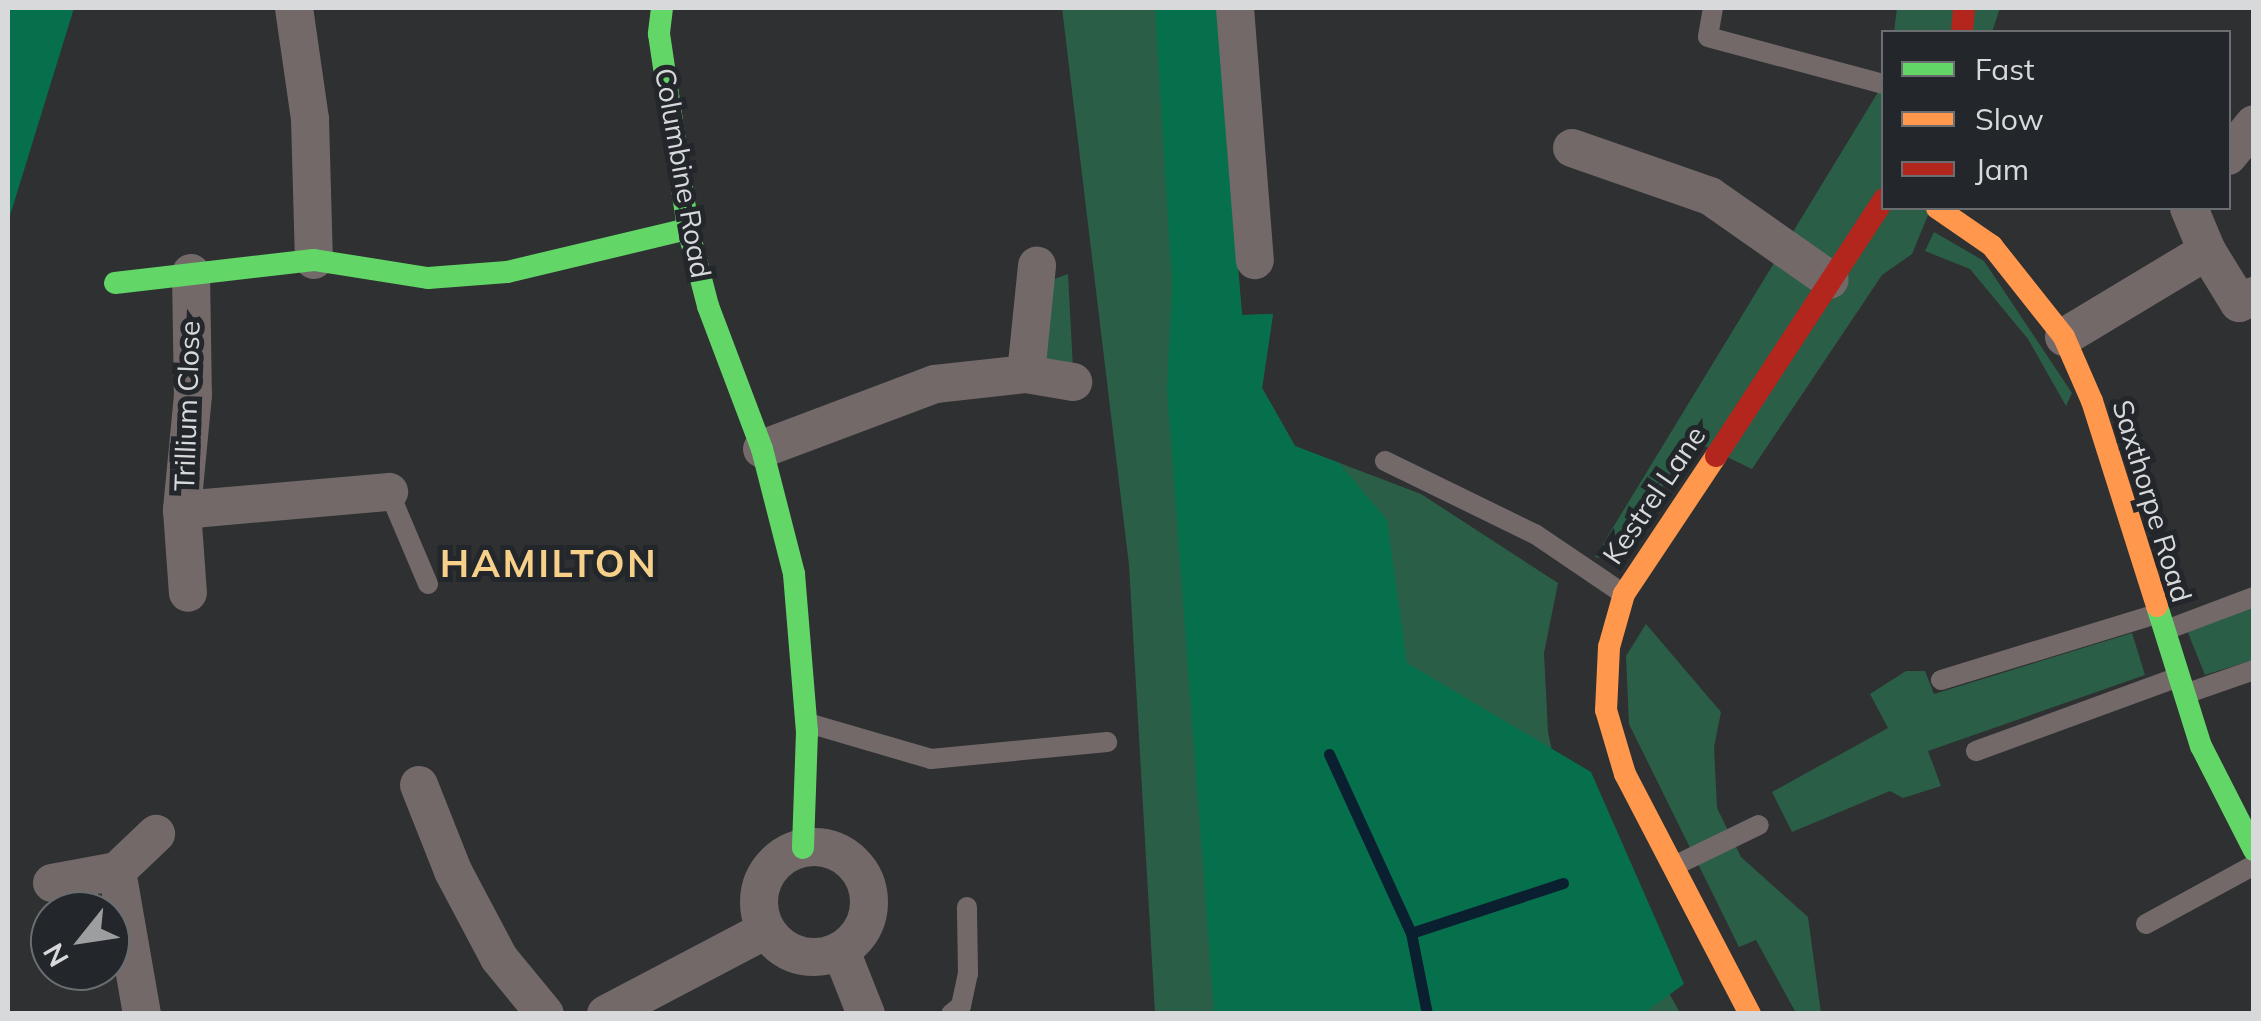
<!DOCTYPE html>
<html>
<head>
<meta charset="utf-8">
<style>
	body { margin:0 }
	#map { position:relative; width:2261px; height:1021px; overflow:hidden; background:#2e3032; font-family:Mulish,sans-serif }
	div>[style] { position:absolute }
	.green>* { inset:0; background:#2b5e47 }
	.forest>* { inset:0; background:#06704d }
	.stream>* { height:11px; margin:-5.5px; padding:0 5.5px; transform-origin:5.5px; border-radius:5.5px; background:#0a1f2f }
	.lane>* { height:20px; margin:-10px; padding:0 10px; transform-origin:10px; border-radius:10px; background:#736969 }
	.street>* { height:38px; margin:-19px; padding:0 19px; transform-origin:19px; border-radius:19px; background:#736969 }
	.street>.ring { margin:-19px; padding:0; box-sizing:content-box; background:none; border:38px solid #736969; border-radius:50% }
	.fast>* { height:22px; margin:-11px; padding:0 11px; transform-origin:11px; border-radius:11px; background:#63d668 }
	.slow>* { height:22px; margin:-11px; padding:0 11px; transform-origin:11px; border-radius:11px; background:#ff974d }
	.jam>* { height:22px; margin:-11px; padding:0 11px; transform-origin:11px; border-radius:11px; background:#b3261e }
	span { translate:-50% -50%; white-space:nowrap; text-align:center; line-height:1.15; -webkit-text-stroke:10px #23262a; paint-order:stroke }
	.street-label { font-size:28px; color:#d7d9db }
	.district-label { font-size:38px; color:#f7d189; font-weight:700; letter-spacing:2.5px }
	.frame { position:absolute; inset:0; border:10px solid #d7d9db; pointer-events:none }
	.legend { position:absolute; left:1881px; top:30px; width:350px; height:180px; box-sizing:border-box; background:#23262a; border:2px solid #6b6e71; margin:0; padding:12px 18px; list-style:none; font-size:30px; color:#d7d9db }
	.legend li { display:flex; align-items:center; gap:20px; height:50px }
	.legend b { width:50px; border:2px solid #6b6e71 }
	.north { position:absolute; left:30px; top:891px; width:100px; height:100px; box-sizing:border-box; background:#23262a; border:2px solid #6b6e71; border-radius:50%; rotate:240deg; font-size:28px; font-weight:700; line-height:40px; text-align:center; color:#d7d9db }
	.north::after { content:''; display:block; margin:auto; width:35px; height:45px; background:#9c9ea0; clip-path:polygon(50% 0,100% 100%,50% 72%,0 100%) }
</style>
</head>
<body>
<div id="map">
	<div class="green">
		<div style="clip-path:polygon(1062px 8px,1217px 8px,1242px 315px,1273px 314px,1262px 388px,1295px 446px,1421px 494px,1558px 583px,1544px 653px,1548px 732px,1562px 797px,1680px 1013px,1155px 1013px,1129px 565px)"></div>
		<div style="clip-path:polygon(1897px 8px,2000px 8px,1992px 32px,1894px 32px)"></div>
		<div style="clip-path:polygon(1883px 84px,1884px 208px,1931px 208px,1912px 254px,1882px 275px,1752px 469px,1692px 440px,1615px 561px,1595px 557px)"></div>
		<div style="clip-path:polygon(1934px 232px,1984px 261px,2072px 393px,2066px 406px,2028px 339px,1970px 269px,1925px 251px)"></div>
		<div style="clip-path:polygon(1068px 274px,1073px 368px,1040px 358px,1043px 283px)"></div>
		<div style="clip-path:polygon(2253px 593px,2253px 660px,2205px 675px,2182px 618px)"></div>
		<div style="clip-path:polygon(1646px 624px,1721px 712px,1714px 747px,1717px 808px,1741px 857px,1808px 917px,1821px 1013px,1796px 1013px,1756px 940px,1739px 947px,1629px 724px,1626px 656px)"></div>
		<div style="clip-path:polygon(2132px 633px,2145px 675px,1928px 751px,1941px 786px,1903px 798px,1890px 791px,1792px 832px,1772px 792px,1888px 728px,1870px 694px,1906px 671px,1925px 671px,1934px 694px)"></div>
	</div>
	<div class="forest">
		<div style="clip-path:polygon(8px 8px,74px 8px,8px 222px)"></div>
		<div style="clip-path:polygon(1155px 8px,1216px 8px,1242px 315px,1273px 314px,1262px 388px,1295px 446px,1339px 463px,1387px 520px,1407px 663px,1591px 772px,1684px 984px,1644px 1013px,1214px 1013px,1167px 390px,1172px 285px)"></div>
	</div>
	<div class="stream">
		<div style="left:1329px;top:754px;width:197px;rotate:65.4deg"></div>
		<div style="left:1411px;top:933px;width:83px;rotate:78.8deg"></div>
		<div style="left:1411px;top:933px;width:160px;rotate:-18.2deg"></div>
	</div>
	<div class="lane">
		<div style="left:1713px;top:8px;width:29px;rotate:100deg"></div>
		<div style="left:1708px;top:37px;width:182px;rotate:15deg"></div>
		<div style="left:1385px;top:461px;width:167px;rotate:26deg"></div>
		<div style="left:1535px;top:534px;width:105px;rotate:34.1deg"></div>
		<div style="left:389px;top:492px;width:100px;rotate:67deg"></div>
		<div style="left:2166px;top:630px;width:94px;rotate:-20.6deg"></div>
		<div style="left:1941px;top:680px;width:223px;rotate:-17deg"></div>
		<div style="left:2185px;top:694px;width:73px;rotate:-19.2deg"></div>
		<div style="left:808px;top:723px;width:128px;rotate:16.3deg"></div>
		<div style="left:931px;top:759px;width:177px;rotate:-5.5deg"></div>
		<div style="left:1976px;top:751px;width:213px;rotate:-20.1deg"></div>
		<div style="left:1674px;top:866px;width:94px;rotate:-25.8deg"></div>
		<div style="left:2146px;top:924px;width:123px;rotate:-28.6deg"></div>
		<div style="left:951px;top:1014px;width:13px;rotate:-39deg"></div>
		<div style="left:961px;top:1006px;width:33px;rotate:-78deg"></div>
		<div style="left:968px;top:974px;width:67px;rotate:-90.9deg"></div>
	</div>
	<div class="street">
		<div style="left:294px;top:8px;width:112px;rotate:81.8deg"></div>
		<div style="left:310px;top:119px;width:141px;rotate:88.4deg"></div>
		<div style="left:1235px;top:8px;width:253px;rotate:85.5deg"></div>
		<div style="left:1572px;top:148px;width:146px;rotate:19.2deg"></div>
		<div style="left:1710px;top:196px;width:146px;rotate:35deg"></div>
		<div style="left:2228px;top:156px;width:41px;rotate:-50.9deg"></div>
		<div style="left:2189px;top:208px;width:47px;rotate:67.3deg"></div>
		<div style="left:191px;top:273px;width:122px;rotate:89.1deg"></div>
		<div style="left:193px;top:395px;width:116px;rotate:95.5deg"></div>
		<div style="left:182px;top:510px;width:208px;rotate:-5deg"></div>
		<div style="left:2064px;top:337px;width:167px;rotate:-31deg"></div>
		<div style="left:2207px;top:251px;width:61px;rotate:58.4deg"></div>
		<div style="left:2239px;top:303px;width:17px;rotate:-25deg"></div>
		<div style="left:1026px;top:374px;width:109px;rotate:-84.2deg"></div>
		<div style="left:762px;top:449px;width:185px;rotate:-20.6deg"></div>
		<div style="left:935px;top:384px;width:92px;rotate:-6.3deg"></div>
		<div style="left:1026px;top:374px;width:48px;rotate:9.7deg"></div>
		<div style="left:182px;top:510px;width:83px;rotate:85.9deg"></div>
		<div style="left:419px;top:785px;width:92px;rotate:68.4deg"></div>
		<div style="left:453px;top:871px;width:98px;rotate:62.1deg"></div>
		<div style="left:499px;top:958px;width:72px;rotate:50.6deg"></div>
		<div class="ring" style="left:759px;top:847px;width:72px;height:72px"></div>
		<div style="left:117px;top:871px;width:145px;rotate:80.1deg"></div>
		<div style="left:52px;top:883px;width:66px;rotate:-10.5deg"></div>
		<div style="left:117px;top:871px;width:54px;rotate:-43.5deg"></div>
		<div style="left:841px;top:951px;width:68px;rotate:68.4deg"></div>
		<div style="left:606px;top:1014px;width:181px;rotate:-27.7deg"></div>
	</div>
	<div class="fast">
		<div style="left:662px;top:8px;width:26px;rotate:97deg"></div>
		<div style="left:659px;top:34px;width:197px;rotate:81.5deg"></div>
		<div style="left:688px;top:229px;width:80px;rotate:75.4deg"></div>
		<div style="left:708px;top:306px;width:153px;rotate:69.3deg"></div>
		<div style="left:762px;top:449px;width:129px;rotate:75.6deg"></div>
		<div style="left:794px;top:574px;width:159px;rotate:85.3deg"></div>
		<div style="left:807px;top:732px;width:116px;rotate:92deg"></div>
		<div style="left:115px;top:283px;width:200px;rotate:-6.6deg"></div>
		<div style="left:314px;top:260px;width:115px;rotate:9deg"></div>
		<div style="left:428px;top:278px;width:79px;rotate:-4.3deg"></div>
		<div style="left:507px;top:272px;width:186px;rotate:-13.4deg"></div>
		<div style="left:2157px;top:606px;width:147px;rotate:72.6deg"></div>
		<div style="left:2201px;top:746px;width:117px;rotate:63deg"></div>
	</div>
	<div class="slow">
		<div style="left:1937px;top:208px;width:67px;rotate:34.6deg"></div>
		<div style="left:1992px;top:246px;width:116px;rotate:51.6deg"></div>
		<div style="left:2064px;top:337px;width:70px;rotate:66.4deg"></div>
		<div style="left:2092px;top:401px;width:215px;rotate:72.4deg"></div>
		<div style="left:1716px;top:456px;width:166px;rotate:123.7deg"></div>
		<div style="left:1624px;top:594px;width:55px;rotate:105.8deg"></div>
		<div style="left:1609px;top:647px;width:63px;rotate:92.7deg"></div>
		<div style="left:1606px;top:710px;width:67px;rotate:73.5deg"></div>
		<div style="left:1625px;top:774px;width:271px;rotate:62.5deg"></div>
	</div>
	<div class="jam">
		<div style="left:1962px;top:32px;width:24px;rotate:-85deg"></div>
		<div style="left:1716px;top:456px;width:307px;rotate:-56.8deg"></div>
	</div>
	<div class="street-label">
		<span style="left:683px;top:173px;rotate:80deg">Columbine Road</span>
		<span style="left:187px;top:406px;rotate:-88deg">Trillium Close</span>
		<span style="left:1654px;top:495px;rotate:-56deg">Kestrel Lane</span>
		<span style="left:2152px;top:501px;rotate:73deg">Saxthorpe Road</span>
	</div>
	<div class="district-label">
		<span style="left:549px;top:564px">HAMILTON</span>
	</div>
	<div class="frame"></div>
	<ul class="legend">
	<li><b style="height:12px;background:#63d668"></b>Fast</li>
	<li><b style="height:12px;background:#ff974d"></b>Slow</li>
	<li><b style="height:12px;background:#b3261e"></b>Jam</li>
	</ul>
	<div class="north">N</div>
</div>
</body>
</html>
